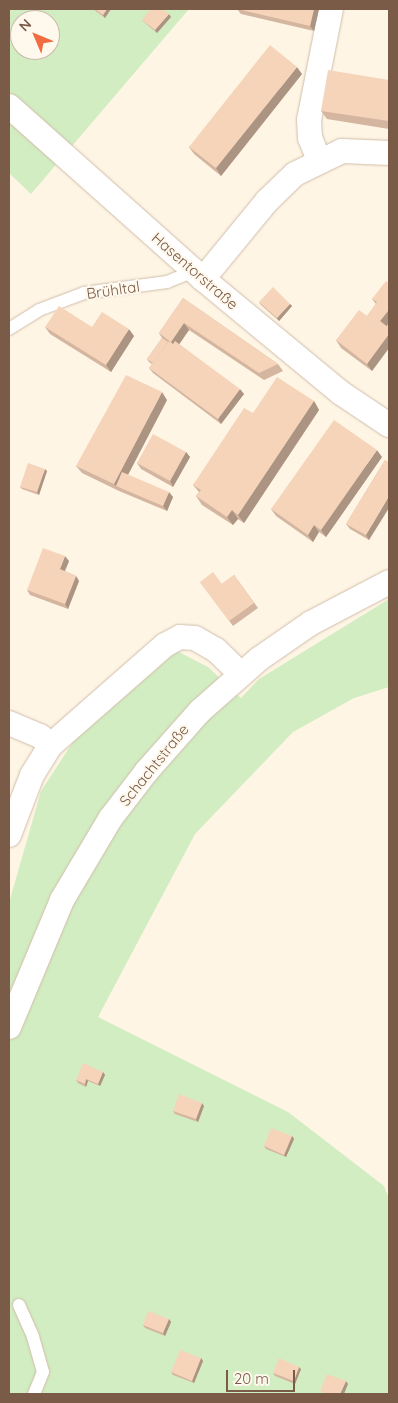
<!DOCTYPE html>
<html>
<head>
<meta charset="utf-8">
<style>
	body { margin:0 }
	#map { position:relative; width:398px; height:1403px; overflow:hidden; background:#fef5e5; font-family:Quicksand,sans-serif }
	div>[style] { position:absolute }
	.green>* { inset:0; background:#d2edc2 }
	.roads { filter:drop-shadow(0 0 1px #d1bdaa) drop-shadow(0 0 1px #d1bdaa) }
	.lane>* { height:12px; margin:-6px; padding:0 6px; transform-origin:6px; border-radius:6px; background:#fff }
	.street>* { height:24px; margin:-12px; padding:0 12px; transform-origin:12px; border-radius:12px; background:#fff }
	.wall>* { inset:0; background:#d4b6a0 }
	.shaded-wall>* { inset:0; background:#ac9482 }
	.building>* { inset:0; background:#f6d4ba }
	span { translate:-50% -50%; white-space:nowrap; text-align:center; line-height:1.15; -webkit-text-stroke:4px #fff8ed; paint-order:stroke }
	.street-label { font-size:15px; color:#7a5b48 }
	.frame { position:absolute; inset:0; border:10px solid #7a5b48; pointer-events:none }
	.north { position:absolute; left:10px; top:10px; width:50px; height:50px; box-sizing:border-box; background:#fff8ed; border:1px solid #cab9ab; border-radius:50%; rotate:315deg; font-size:14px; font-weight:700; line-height:20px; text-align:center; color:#7a5b48 }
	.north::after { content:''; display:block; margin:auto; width:18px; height:22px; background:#f16d41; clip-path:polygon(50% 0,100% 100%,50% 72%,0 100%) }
	.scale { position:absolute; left:226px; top:1370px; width:69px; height:22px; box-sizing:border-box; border:2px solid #7a5b48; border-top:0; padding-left:6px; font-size:15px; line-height:18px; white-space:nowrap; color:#7a5b48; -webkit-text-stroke:4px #fff8ed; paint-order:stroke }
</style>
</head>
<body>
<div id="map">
	<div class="green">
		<div style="clip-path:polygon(evenodd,9px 9px,189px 9px,31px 194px,9px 173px,9px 9px,20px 20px,50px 20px,50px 50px,20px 50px,20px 20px)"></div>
		<div style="clip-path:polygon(389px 599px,389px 687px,354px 698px,293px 732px,195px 834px,98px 1017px,288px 1112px,384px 1186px,389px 1199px,389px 1394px,9px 1394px,9px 903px,41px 791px,73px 742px,177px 651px,208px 667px,241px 698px,259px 679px)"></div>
	</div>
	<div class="roads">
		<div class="lane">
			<div style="left:9px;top:329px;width:36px;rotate:-32deg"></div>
			<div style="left:39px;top:310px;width:48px;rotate:-20.7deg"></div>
			<div style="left:84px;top:293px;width:84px;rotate:-7.5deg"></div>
			<div style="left:167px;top:282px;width:29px;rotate:-22deg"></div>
			<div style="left:19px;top:1305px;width:35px;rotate:66deg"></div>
			<div style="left:33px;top:1337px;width:36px;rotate:74deg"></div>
			<div style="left:43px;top:1372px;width:24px;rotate:112deg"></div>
		</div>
		<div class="street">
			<div style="left:9px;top:106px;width:260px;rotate:41.7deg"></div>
			<div style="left:203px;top:279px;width:179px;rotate:39.6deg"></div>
			<div style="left:341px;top:393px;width:58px;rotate:33.7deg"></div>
			<div style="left:319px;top:160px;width:24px;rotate:-112deg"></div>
			<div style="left:310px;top:138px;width:18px;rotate:-93deg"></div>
			<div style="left:309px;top:120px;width:113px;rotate:-78.8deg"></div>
			<div style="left:203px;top:279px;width:101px;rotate:-50.6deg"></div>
			<div style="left:267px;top:201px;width:39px;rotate:-44deg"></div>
			<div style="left:295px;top:174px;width:52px;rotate:-26.1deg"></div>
			<div style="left:342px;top:151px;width:47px;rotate:2.4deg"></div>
			<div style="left:9px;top:723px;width:34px;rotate:23deg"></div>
			<div style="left:40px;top:736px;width:14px;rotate:39deg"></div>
			<div style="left:9px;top:835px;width:64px;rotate:-69deg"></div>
			<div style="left:32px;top:775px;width:36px;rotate:-58deg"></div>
			<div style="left:51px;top:745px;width:152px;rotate:-41.3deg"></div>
			<div style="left:165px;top:645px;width:17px;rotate:-28deg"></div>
			<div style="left:180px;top:637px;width:15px;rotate:4deg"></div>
			<div style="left:195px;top:638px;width:24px;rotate:30deg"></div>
			<div style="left:216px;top:650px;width:35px;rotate:44deg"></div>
			<div style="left:9px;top:1027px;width:138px;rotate:-67.3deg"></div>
			<div style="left:62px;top:900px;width:94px;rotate:-59.3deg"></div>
			<div style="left:110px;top:819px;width:59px;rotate:-52.5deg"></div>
			<div style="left:146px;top:772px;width:81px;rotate:-48.5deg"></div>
			<div style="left:200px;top:711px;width:79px;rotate:-41.4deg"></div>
			<div style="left:259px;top:659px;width:63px;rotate:-34.7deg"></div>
			<div style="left:311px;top:623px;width:88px;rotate:-27.7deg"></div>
		</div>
	</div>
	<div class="wall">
		<div style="clip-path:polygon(93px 9px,111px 9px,105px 18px)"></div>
		<div style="clip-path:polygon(237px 9px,319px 9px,314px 31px,241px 14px)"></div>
		<div style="clip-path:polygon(171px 17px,157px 33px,144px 22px,142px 20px)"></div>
		<div style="clip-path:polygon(302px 74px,221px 176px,194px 154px,189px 147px)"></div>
		<div style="clip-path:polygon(389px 80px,389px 129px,327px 119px,321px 111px)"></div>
		<div style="clip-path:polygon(389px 283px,389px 323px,387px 326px,389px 328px,389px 348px,372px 371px,341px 348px,336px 340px,367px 316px,376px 304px,372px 299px)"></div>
		<div style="clip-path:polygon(183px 298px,278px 364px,283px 371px,264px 380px,189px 330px,179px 344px,244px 394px,221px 424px,153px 373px,149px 368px,152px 364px,149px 362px,147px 359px,162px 338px,159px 333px)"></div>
		<div style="clip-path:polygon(259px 302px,290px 304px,292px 306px,279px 321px,261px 305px)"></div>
		<div style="clip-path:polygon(45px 327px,92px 327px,134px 336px,111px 372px,50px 334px)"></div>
		<div style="clip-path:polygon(167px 400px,128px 475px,173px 497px,167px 511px,119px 491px,82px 473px,76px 466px)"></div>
		<div style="clip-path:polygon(314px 401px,319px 410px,244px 523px,238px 519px,233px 525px,202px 505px,196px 496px,199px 492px,193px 485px,253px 413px)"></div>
		<div style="clip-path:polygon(186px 452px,190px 457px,173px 487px,141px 469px,137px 463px)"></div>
		<div style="clip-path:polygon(382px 457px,326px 537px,319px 532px,313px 542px,276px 516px,271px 509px)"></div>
		<div style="clip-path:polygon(385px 460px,369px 540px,350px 529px,346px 524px)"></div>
		<div style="clip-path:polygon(47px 471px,39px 495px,22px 489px,20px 487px)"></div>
		<div style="clip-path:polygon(69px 561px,65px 571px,76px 576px,79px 581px,68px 609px,30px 595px,27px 590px)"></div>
		<div style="clip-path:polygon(234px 575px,258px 608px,233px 626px,200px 582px,222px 584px)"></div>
		<div style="clip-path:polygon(103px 1072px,105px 1075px,100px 1086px,88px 1081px,86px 1087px,78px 1083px,76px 1080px)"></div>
		<div style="clip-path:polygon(204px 1106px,198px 1122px,175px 1114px,173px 1111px)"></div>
		<div style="clip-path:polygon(292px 1136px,294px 1139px,286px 1157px,266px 1149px,264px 1146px)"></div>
		<div style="clip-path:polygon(169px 1319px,171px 1322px,165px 1336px,145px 1328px,143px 1325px)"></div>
		<div style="clip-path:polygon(201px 1358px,203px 1361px,194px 1383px,173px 1375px,171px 1372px)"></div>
		<div style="clip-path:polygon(301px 1369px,295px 1384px,275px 1376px,273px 1373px)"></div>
	</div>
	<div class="shaded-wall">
		<div style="clip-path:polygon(107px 9px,111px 9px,105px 18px,103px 15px)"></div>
		<div style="clip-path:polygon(314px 9px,319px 9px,314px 31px,310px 26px)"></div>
		<div style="clip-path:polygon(169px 14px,171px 17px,157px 33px,155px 30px)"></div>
		<div style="clip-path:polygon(297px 67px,302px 74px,221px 176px,216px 168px)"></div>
		<div style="clip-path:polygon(290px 304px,292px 306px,279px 321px,277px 318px)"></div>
		<div style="clip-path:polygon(388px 311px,389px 312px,389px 323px,385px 328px,380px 321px)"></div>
		<div style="clip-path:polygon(184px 323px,189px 330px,176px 349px,171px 342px)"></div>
		<div style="clip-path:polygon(129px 329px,134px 336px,111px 372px,106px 365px)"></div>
		<div style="clip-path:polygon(389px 334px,389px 348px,372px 371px,367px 364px)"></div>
		<div style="clip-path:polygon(240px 389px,244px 394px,221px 424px,218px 419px)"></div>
		<div style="clip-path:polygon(162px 392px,167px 400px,121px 488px,116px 486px,114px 484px)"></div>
		<div style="clip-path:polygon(314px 401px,319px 410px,244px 523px,238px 515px)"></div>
		<div style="clip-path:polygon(377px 450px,382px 457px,326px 537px,321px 530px)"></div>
		<div style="clip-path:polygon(186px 452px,190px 457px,173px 487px,170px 481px)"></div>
		<div style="clip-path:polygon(45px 469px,47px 471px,39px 495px,37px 492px)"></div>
		<div style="clip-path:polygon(169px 492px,173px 497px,167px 511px,163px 506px)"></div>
		<div style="clip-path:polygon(389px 496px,389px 508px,369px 540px,366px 535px)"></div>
		<div style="clip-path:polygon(232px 510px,238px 519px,233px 525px,227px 517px)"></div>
		<div style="clip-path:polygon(314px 525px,319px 532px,313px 542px,308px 535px)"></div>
		<div style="clip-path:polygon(65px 556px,69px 561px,63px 575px,60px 569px)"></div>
		<div style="clip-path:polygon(76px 576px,79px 581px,68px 609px,65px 604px)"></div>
		<div style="clip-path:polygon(103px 1072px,105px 1075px,100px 1086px,98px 1084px)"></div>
		<div style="clip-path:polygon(86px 1079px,88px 1081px,86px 1087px,85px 1084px)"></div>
		<div style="clip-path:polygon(202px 1103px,204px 1106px,198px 1122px,196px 1119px)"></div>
		<div style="clip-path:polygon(292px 1136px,294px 1139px,286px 1157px,284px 1155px)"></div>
		<div style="clip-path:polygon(169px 1319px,171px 1322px,165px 1336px,163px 1333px)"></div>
		<div style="clip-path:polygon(201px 1358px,203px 1361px,194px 1383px,192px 1381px)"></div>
		<div style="clip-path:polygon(299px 1367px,301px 1369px,295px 1384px,294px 1381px)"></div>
		<div style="clip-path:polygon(346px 1381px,348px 1384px,344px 1394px,340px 1394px)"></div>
	</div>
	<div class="building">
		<div style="clip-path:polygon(95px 9px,107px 9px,103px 15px)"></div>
		<div style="clip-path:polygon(151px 9px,162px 9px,169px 14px,155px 30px,142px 20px)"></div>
		<div style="clip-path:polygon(237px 9px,314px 9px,310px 26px)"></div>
		<div style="clip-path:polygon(270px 45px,297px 67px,216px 168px,189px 147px)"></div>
		<div style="clip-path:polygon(328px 70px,389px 80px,389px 121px,321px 111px)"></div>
		<div style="clip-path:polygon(386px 281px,389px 283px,389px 312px,388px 311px,380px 321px,389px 328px,389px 334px,367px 364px,336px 340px,359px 310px,367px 316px,377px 302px,372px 299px)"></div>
		<div style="clip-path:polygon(273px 287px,290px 304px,277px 318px,259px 302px)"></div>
		<div style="clip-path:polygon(183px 298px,278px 364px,259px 373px,184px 323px,171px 342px,159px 333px)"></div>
		<div style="clip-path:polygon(59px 306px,92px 327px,102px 312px,129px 329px,106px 365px,45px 327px)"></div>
		<div style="clip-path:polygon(162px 338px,168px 342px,153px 363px,147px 359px)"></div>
		<div style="clip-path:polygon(169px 341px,173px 344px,175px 341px,240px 389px,218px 419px,149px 368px)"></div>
		<div style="clip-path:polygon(126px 375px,162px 392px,114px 484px,76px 466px)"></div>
		<div style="clip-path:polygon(277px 377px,314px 401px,238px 515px,232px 510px,227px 517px,196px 496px,201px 490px,193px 485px,244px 408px,253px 413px)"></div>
		<div style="clip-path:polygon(334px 420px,377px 450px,321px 530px,314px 525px,308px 535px,271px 509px)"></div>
		<div style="clip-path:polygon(153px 434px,186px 452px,170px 481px,137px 463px)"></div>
		<div style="clip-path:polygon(385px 460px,389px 462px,389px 496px,366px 535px,346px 524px)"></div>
		<div style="clip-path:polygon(28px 463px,45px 469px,37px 492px,20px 487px)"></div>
		<div style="clip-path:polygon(122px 472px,169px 492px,163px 506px,116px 486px)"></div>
		<div style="clip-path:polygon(43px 548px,65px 556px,60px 569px,76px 576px,65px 604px,27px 590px)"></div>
		<div style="clip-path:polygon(213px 572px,222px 584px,234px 575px,254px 603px,229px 621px,200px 582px)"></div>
		<div style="clip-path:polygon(83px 1063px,103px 1072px,98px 1084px,86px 1079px,85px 1084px,76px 1080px)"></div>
		<div style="clip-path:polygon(179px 1094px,202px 1103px,196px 1119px,173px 1111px)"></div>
		<div style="clip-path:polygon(271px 1128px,292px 1136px,284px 1155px,264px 1146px)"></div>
		<div style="clip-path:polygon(148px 1311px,169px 1319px,163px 1333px,143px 1325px)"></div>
		<div style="clip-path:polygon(180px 1350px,201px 1358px,192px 1381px,171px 1372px)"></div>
		<div style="clip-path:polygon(279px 1358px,299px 1367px,294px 1381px,273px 1373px)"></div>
		<div style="clip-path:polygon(327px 1374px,346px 1381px,340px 1394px,328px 1394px,320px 1391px)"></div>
	</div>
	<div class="street-label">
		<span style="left:195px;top:271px;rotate:41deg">Hasentorstraße</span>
		<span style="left:113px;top:290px;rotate:-8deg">Brühltal</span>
		<span style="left:154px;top:765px;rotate:-51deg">Schachtstraße</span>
	</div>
	<div class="frame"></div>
	<div class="north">N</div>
	<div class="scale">20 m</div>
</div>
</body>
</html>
